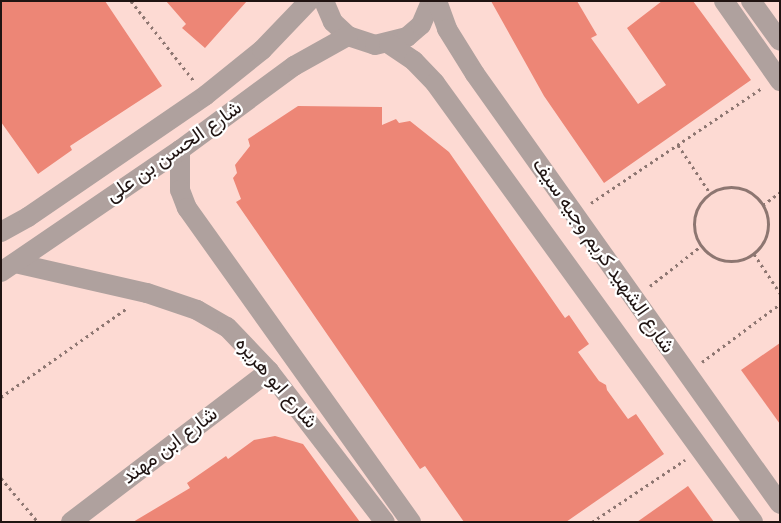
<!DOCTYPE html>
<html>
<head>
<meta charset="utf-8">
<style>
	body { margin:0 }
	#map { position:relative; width:781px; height:523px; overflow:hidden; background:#fddad3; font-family:Spectral,Vazirmatn,serif }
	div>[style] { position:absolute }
	.building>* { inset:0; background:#ed8676 }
	.path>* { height:3px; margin-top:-1.5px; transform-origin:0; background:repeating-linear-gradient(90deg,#8d7671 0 2.5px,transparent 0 6.5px) }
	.path>.ring { margin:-1.5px; padding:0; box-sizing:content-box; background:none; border:3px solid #8d7671; border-radius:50% }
	.minor>* { height:20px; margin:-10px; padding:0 10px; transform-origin:10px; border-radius:10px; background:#afa19e }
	span { translate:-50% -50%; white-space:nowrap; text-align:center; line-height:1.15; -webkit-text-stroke:4.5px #fff; paint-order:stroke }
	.street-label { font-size:20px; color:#201412 }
	.frame { position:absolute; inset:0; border:2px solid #201412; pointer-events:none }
</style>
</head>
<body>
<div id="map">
	<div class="building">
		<div style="clip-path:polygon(1px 1px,105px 1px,162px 86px,70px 146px,72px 150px,38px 174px,1px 122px)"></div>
		<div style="clip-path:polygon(166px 1px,247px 1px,205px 48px,182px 28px,186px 24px)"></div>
		<div style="clip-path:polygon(491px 1px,577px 1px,597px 35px,591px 38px,638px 104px,666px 85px,627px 28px,662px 1px,693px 1px,751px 80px,604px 183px,544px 96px)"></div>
		<div style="clip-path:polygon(298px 106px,382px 107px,382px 125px,396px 119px,399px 123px,410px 121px,449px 152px,565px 318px,569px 315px,589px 344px,578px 352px,599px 381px,606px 385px,607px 390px,628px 419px,636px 414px,664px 454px,566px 522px,464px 522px,425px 466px,420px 469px,236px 202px,241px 199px,233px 178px,237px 173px,235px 165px,250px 146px,248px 139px)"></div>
		<div style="clip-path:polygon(780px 343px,780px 424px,741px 370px)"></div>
		<div style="clip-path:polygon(275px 436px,303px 444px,360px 522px,133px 522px,190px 488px,187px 483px,226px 456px,228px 459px,254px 440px)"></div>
		<div style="clip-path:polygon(688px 486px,714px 522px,637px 522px)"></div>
	</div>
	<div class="path">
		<div style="left:131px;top:1px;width:102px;rotate:51.8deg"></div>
		<div style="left:678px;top:145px;width:58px;rotate:56.3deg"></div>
		<div class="ring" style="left:694px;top:187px;width:71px;height:71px"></div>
		<div style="left:591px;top:203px;width:206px;rotate:-33.9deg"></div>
		<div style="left:763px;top:205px;width:21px;rotate:-37deg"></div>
		<div style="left:754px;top:254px;width:47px;rotate:56.3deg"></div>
		<div style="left:650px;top:286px;width:65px;rotate:-38.1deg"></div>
		<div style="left:702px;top:362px;width:97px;rotate:-36.6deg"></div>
		<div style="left:1px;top:397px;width:154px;rotate:-35.2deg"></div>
		<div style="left:1px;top:478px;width:57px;rotate:49.9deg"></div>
		<div style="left:592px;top:522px;width:112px;rotate:-33.7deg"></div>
	</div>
	<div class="minor">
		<div style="left:324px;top:1px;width:23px;rotate:67deg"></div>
		<div style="left:333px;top:22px;width:21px;rotate:43deg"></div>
		<div style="left:348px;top:36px;width:28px;rotate:18deg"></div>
		<div style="left:375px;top:45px;width:33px;rotate:-14deg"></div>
		<div style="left:407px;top:37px;width:18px;rotate:-41deg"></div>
		<div style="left:421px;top:25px;width:26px;rotate:-67deg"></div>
		<div style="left:437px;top:1px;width:30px;rotate:70deg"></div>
		<div style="left:447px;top:29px;width:53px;rotate:58.1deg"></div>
		<div style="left:475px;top:74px;width:527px;rotate:54.65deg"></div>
		<div style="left:724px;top:1px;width:98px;rotate:55deg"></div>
		<div style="left:751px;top:1px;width:49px;rotate:54.1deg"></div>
		<div style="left:389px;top:44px;width:30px;rotate:34deg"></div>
		<div style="left:414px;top:61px;width:30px;rotate:46deg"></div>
		<div style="left:435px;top:83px;width:542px;rotate:54.08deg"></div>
		<div style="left:180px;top:150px;width:40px;rotate:90deg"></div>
		<div style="left:180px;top:190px;width:19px;rotate:69deg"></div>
		<div style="left:187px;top:208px;width:386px;rotate:54.5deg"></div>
		<div style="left:1px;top:232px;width:31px;rotate:-29deg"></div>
		<div style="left:28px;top:217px;width:216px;rotate:-34.4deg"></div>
		<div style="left:206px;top:95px;width:72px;rotate:-38.8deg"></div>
		<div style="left:262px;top:50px;width:68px;rotate:-46.2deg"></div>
		<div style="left:15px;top:263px;width:135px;rotate:12.8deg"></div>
		<div style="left:147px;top:293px;width:53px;rotate:18.8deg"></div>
		<div style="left:197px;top:310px;width:34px;rotate:30deg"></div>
		<div style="left:227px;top:327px;width:61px;rotate:46.3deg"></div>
		<div style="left:269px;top:371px;width:190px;rotate:52.5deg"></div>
		<div style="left:1px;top:272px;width:217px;rotate:-34.3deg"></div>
		<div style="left:180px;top:150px;width:142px;rotate:-36.4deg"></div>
		<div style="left:294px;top:66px;width:62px;rotate:-29.1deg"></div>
		<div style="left:71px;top:522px;width:249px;rotate:-37.3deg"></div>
	</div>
	<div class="street-label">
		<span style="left:174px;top:152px;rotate:-35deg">شارع الحسن بن على</span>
		<span style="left:603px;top:256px;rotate:55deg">شارع الشهيد كريم وجيه سيف</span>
		<span style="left:276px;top:383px;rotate:49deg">شارع ابو هريره</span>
		<span style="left:170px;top:446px;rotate:-37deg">شارع ابن مهند</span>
	</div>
	<div class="frame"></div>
</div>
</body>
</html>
